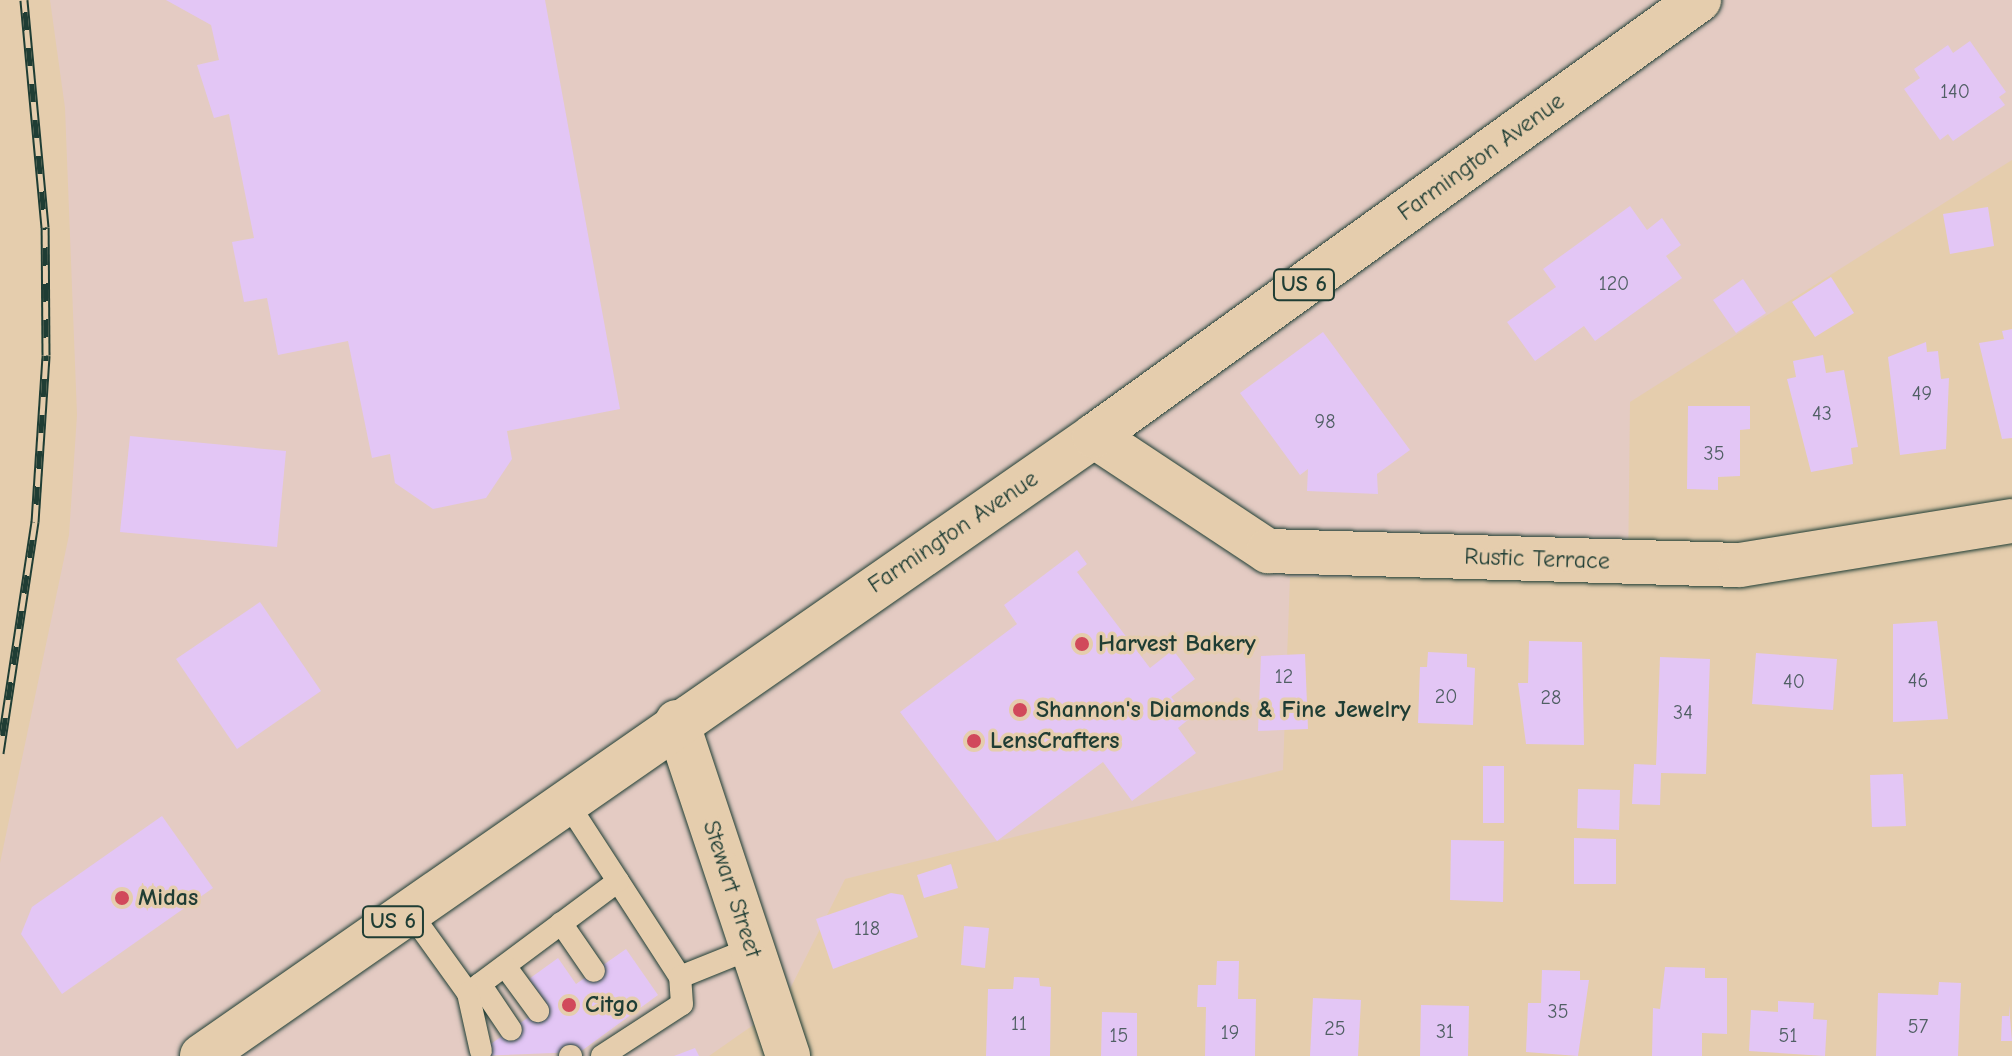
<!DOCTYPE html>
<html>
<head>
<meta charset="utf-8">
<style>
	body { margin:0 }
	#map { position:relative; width:2012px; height:1056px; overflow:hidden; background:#e5cdad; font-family:"Comic Neue",sans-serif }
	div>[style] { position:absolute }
	.built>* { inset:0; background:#e4cbc3 }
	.building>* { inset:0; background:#e3c6f5 }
	.roads { filter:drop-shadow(0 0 2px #1f3d34) drop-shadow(0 0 2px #1f3d34) }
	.service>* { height:22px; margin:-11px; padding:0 11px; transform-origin:11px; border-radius:11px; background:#e5cdad }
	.minor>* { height:44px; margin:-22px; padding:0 22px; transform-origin:22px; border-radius:22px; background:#e5cdad }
	.trunk>* { height:44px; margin:-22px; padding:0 22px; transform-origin:22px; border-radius:22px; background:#e5cdad }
	.rail>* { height:9px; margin-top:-4.5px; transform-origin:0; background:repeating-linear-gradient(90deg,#e5cdad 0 18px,#1f3d34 0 36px); box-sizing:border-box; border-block:2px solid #1f3d34 }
	.dots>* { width:22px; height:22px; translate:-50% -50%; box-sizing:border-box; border:4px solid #e5cdad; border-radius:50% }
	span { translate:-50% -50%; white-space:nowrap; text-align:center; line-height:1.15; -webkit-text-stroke:7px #e5cdad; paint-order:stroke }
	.number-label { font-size:20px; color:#505f64 }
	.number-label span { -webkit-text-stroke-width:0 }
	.shield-label span { padding:2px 6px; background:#e5cdad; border:2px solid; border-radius:6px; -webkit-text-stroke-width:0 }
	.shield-label { font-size:22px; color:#1f3d34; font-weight:700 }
	.street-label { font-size:24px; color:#1f3d34 }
	.poi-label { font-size:24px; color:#1f3d34; font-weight:700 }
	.left { translate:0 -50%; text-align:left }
</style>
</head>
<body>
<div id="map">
	<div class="built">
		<div style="clip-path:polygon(50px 0,2012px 0,2012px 160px,1630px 402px,1628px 577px,1290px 577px,1283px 770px,845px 879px,782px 1005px,709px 1056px,0 1056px,0 863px,69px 535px,77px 415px,65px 108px)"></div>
	</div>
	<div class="building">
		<div style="clip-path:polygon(166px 0,545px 0,620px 409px,507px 431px,512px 459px,486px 498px,433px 509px,395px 483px,390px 454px,372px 458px,348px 341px,278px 355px,267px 298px,244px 302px,232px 242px,254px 238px,229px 114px,214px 118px,197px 65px,219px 60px,211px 25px)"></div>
		<div style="clip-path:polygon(1970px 41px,2006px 92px,1999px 97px,2005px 105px,1953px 141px,1948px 134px,1940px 140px,1904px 89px,1920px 78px,1914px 69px,1948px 45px,1953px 53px)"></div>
		<div style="clip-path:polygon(1630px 206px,1647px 230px,1662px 218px,1681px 245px,1666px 256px,1682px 278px,1595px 341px,1584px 326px,1535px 361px,1507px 322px,1556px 287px,1543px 269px)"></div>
		<div style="clip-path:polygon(1988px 207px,1994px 246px,1950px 254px,1943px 214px)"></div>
		<div style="clip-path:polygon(1831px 277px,1854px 313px,1815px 337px,1792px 302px)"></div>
		<div style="clip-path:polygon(1743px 279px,1766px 313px,1736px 333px,1713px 300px)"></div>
		<div style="clip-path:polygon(2012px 329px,2012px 438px,2002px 439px,1979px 343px,2004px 339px,2002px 331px)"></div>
		<div style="clip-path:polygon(1323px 332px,1410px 450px,1377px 474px,1378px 494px,1307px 491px,1308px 469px,1300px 475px,1240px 393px)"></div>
		<div style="clip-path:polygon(1926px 342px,1927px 352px,1938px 351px,1941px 379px,1949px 378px,1946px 449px,1900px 455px,1888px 357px)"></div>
		<div style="clip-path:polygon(1823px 355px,1826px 373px,1844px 370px,1858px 447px,1851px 448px,1853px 464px,1811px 472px,1787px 379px,1796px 377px,1793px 361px)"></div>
		<div style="clip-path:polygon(1688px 406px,1750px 406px,1750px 429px,1740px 430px,1740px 476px,1718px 477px,1718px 490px,1687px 489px)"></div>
		<div style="clip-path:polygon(130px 436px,286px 451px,277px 547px,120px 532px)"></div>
		<div style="clip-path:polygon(1077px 550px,1087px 564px,1077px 572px,1150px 668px,1173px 650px,1195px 679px,1171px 697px,1189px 719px,1178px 728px,1196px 753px,1132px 801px,1103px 762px,997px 841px,900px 712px,1017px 624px,1004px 605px)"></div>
		<div style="clip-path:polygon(260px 602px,321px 691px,237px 749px,176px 659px)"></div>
		<div style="clip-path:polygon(1937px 621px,1948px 719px,1893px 722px,1893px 624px)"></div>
		<div style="clip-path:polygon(1529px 641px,1582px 642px,1584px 745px,1526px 744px,1518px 683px,1528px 683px)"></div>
		<div style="clip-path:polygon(1428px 652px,1467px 654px,1467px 667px,1475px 668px,1473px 725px,1418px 723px,1420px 667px,1427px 667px)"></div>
		<div style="clip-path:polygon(1756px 653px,1837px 659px,1833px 710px,1752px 704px)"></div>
		<div style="clip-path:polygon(1305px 654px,1308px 729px,1258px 731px,1261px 656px)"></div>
		<div style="clip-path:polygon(1660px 657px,1710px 659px,1706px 774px,1661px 773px,1660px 805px,1632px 804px,1634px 764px,1656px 765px)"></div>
		<div style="clip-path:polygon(1483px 766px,1504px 766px,1504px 823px,1483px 823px)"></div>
		<div style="clip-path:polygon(1903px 774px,1906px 826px,1872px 827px,1870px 775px)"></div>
		<div style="clip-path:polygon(1578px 789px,1620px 790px,1619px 830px,1577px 828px)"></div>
		<div style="clip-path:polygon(162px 816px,213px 888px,62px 994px,21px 934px,32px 907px)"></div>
		<div style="clip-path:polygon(1574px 838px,1616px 839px,1616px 884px,1574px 884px)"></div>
		<div style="clip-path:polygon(1451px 840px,1504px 841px,1503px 902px,1450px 900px)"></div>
		<div style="clip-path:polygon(951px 864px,958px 888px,924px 898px,917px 875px)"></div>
		<div style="clip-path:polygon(891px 893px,903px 895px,918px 937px,833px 969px,816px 919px)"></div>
		<div style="clip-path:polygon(964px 926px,989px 928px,985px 968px,961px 965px)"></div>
		<div style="clip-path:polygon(626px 949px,658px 995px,580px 1052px,474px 1056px,547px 1004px,529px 979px,558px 958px,576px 984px)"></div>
		<div style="clip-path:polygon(1217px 961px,1239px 961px,1238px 999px,1256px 999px,1255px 1056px,1205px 1056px,1206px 1007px,1197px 1007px,1198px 985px,1216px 985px)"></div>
		<div style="clip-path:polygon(1665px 967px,1705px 968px,1705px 978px,1727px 978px,1727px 1034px,1702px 1033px,1702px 1056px,1652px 1056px,1653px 1008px,1660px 1009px)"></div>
		<div style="clip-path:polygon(1542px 970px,1580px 971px,1580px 980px,1589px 980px,1578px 1056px,1526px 1052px,1528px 1003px,1541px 1003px)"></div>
		<div style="clip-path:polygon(1014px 977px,1039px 978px,1040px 986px,1051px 987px,1050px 1056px,986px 1056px,988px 989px,1013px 989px)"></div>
		<div style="clip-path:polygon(1939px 982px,1961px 983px,1958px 1056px,1876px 1056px,1878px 993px,1938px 995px)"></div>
		<div style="clip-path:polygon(1313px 998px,1361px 1000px,1358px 1056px,1310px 1056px)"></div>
		<div style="clip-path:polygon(1778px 1001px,1814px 1003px,1813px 1019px,1827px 1020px,1825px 1056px,1749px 1051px,1751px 1010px,1778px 1012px)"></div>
		<div style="clip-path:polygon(1421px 1005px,1469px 1006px,1468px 1056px,1420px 1056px)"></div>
		<div style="clip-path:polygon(2009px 1005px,2012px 1041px,2001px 1041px,2002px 1016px,2009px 1016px)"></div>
		<div style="clip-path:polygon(1102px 1012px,1137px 1013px,1137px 1056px,1101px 1056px)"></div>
		<div style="clip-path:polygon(695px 1048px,699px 1056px,674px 1056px)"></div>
	</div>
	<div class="roads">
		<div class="service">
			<div style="left:618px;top:881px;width:114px;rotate:57.1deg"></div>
			<div style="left:680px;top:977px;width:78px;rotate:-21.9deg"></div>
			<div style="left:409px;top:911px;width:101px;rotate:54.3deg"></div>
			<div style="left:468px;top:993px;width:187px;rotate:-36.7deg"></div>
			<div style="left:618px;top:881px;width:95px;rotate:-123deg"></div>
			<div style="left:561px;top:923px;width:58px;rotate:55.5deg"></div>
			<div style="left:505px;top:966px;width:56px;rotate:53.7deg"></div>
			<div style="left:480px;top:984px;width:55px;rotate:56deg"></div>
			<div style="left:468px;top:993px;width:59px;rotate:77.4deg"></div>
			<div style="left:570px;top:1056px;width:1px"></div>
			<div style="left:602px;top:1056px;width:95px;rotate:-33deg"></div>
			<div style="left:682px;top:1004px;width:27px;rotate:-94deg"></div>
		</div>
		<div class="minor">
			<div style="left:1094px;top:436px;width:209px;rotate:33.5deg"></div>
			<div style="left:1268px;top:551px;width:472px;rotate:1.7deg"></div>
			<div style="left:1740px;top:565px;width:276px;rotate:-9.2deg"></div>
			<div style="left:677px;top:722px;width:352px;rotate:71.6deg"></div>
		</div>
		<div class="trunk">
			<div style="left:202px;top:1056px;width:1086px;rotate:-34.8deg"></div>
			<div style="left:1094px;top:436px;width:746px;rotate:-35.78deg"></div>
		</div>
	</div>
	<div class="rail">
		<div style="left:0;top:753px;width:234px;rotate:-81.4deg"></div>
		<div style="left:35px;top:522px;width:167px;rotate:-86.2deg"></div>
		<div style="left:46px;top:355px;width:128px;rotate:-90.4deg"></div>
		<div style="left:45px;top:227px;width:228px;rotate:-95.3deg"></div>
	</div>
	<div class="dots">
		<div style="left:1082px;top:644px;background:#d1495b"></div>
		<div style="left:1020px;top:710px;background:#d1495b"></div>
		<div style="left:974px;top:741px;background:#d1495b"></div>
		<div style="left:122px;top:898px;background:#d1495b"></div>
		<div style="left:569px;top:1005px;background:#d1495b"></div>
	</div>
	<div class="number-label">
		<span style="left:1955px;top:91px">140</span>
		<span style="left:1614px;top:283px">120</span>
		<span style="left:1922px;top:393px">49</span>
		<span style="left:1822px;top:413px">43</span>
		<span style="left:1325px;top:421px">98</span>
		<span style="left:1714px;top:453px">35</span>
		<span style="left:1284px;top:676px">12</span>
		<span style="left:1918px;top:680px">46</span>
		<span style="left:1794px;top:681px">40</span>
		<span style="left:1446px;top:696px">20</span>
		<span style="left:1551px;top:697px">28</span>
		<span style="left:1683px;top:712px">34</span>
		<span style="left:867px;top:928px">118</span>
		<span style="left:1558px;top:1011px">35</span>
		<span style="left:1019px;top:1023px">11</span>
		<span style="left:1918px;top:1026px">57</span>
		<span style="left:1335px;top:1028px">25</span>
		<span style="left:1445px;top:1031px">31</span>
		<span style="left:1230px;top:1032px">19</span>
		<span style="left:1119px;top:1035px">15</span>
		<span style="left:1788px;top:1035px">51</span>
	</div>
	<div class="shield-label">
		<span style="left:1304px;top:285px">US 6</span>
		<span style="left:393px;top:922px">US 6</span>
	</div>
	<div class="street-label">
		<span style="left:1481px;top:157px;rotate:-36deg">Farmington Avenue</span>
		<span style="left:953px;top:532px;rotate:-34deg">Farmington Avenue</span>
		<span style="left:1537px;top:559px;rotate:2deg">Rustic Terrace</span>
		<span style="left:732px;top:889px;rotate:72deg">Stewart Street</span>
	</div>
	<div class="poi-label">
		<span class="left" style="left:1098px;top:644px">Harvest Bakery</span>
		<span class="left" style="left:1036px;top:710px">Shannon's Diamonds &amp; Fine Jewelry</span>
		<span class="left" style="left:990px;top:741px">LensCrafters</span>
		<span class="left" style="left:138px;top:898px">Midas</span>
		<span class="left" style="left:585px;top:1005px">Citgo</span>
	</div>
</div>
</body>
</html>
